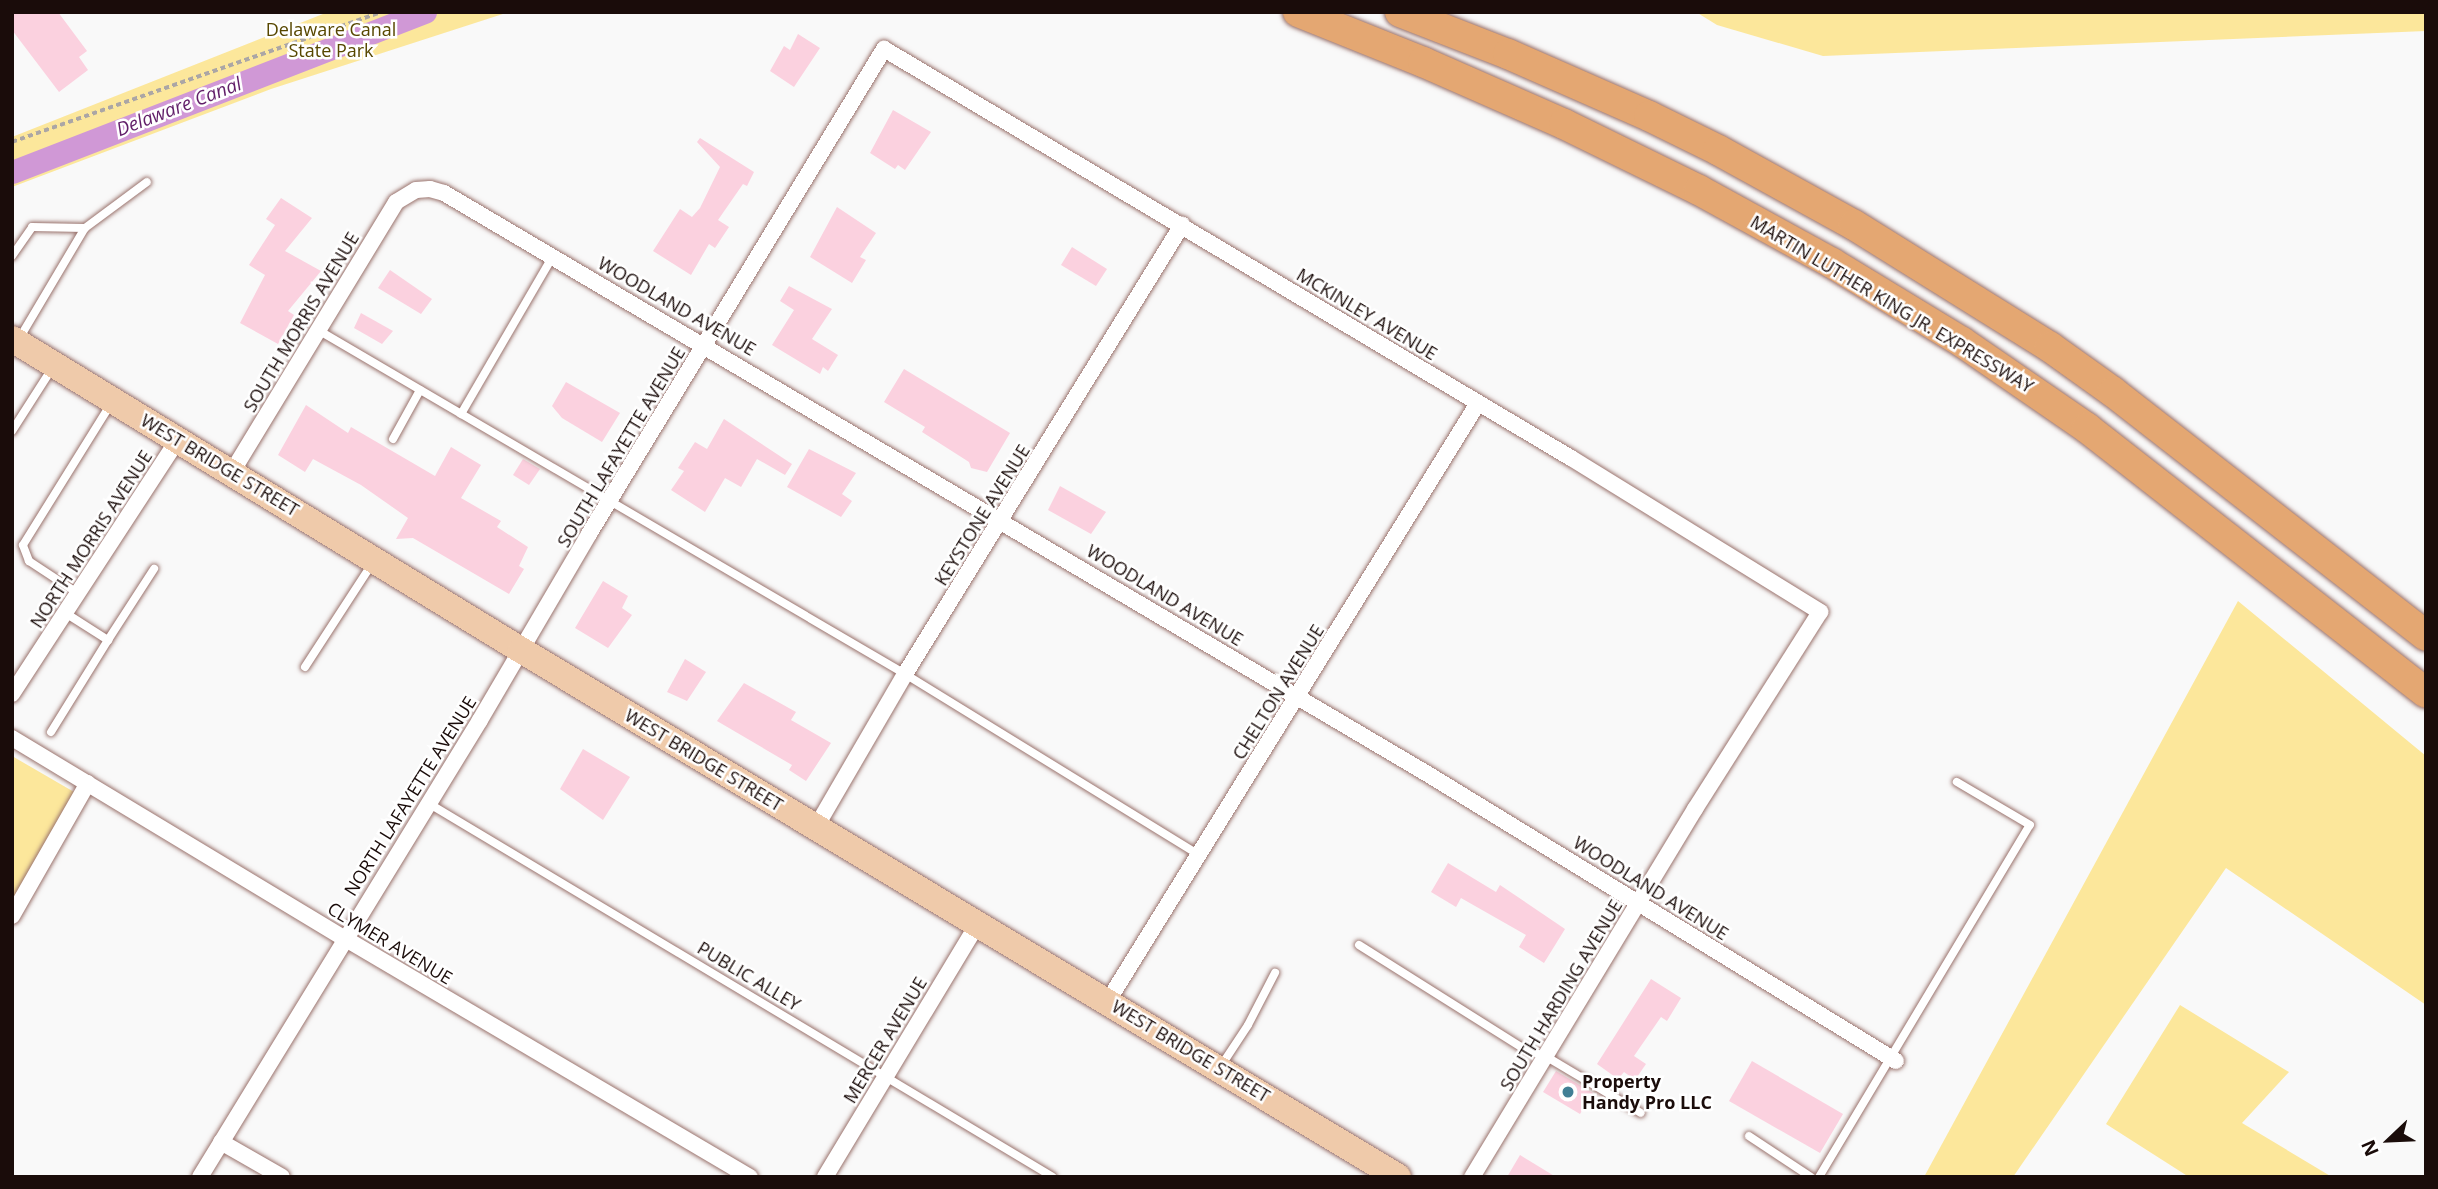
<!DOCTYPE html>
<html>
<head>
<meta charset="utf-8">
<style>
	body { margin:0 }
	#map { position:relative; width:2438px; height:1189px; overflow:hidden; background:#f9f9f9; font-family:"Open Sans",sans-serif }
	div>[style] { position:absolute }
	.green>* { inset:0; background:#fce79b }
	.canal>* { height:23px; margin:-11.5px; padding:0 11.5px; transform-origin:11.5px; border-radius:11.5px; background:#d098d6 }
	.building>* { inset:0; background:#fbd1df }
	.path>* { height:3.5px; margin-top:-1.75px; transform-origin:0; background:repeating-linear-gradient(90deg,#aba6a5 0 5px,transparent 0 8.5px) }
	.roads { filter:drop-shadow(0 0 2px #9a736d) drop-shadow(0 0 2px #9a736d) }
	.service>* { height:8px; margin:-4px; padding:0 4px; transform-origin:4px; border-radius:4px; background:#fff }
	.minor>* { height:16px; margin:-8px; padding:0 8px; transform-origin:8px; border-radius:8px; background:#fff }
	.primary>* { height:26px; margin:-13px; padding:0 13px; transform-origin:13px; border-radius:13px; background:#efcaaa }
	.motorway>* { height:30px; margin:-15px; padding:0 15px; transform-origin:15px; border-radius:15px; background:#e4a772 }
	.dots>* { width:19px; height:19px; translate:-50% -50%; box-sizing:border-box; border:4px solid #fff; border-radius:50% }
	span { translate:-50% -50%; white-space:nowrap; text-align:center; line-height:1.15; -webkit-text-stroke:5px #fff; paint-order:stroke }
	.park-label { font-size:18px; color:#574700 }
	.street-label { font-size:18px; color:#1a0c0a }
	.poi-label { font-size:18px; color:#1a0c0a; font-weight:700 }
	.left { translate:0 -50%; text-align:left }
	.water-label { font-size:19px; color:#611e69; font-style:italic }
	.frame { position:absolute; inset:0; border:14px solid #1a0c0a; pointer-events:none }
	.north { position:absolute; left:2354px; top:1105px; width:70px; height:70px; -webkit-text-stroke:5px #fff; paint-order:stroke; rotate:247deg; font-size:19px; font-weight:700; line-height:28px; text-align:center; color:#1a0c0a }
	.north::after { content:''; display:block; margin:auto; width:24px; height:32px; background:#1a0c0a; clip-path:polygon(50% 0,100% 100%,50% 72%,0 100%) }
</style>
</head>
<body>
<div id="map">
	<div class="green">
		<div style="clip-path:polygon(328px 12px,509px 12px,271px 89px,12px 187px,12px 137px)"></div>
		<div style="clip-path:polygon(1696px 12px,2426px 12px,2426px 31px,1823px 56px,1717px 25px)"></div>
		<div style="clip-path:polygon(2238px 601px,2426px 756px,2426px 1005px,2226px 868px,2013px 1177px,1924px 1177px)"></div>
		<div style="clip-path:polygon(12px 756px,81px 796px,12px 906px)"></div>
		<div style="clip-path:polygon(2180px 1005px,2289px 1072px,2242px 1123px,2332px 1177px,2189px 1177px,2106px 1124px)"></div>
	</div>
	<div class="canal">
		<div style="left:12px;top:172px;width:443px;rotate:-21.2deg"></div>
	</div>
	<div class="building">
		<div style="clip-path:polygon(12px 12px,58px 12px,87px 51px,79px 57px,88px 70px,59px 92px,12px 30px)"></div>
		<div style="clip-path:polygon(798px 34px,820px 48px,794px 87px,770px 71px,784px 46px,790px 50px)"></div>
		<div style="clip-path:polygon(893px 110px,931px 132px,905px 170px,898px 165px,895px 169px,870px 153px)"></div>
		<div style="clip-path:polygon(700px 138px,754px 172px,747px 186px,743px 184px,718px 220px,729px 227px,715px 248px,709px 244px,691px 275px,653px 251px,680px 209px,692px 217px,700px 208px,720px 167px,697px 142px)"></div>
		<div style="clip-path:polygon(281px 198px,312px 218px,285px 251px,321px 271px,288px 311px,294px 315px,278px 344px,240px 323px,265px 275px,249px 265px,275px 225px,266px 219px)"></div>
		<div style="clip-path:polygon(837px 207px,876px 233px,860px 257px,866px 260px,852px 283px,810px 257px)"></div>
		<div style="clip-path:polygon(1072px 247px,1107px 269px,1096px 286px,1061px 265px)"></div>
		<div style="clip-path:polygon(390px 270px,432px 299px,421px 314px,378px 288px)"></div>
		<div style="clip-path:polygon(789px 286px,832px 309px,812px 339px,838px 355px,828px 371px,823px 367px,820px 374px,772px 345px,794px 310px,780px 301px)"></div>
		<div style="clip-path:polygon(361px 313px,393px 331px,382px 344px,354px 328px)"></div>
		<div style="clip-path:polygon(904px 369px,1010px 433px,987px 472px,971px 468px,969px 462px,922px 432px,925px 427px,884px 402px)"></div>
		<div style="clip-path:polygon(566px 382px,620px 413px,602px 442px,562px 418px,552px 406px)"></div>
		<div style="clip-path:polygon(306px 405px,348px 433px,351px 427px,435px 476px,451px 447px,481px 465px,461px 498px,501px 521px,497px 527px,528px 547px,519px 566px,524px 569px,509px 594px,413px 538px,396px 539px,408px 518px,361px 485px,313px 459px,305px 472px,278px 455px)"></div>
		<div style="clip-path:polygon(724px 419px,792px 464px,785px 475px,757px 459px,741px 487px,725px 478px,705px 512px,671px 490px,684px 471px,678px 468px,695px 442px,707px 449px)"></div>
		<div style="clip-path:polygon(809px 449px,856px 473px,842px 494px,852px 501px,841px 517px,787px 487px)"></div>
		<div style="clip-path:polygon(523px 459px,540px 469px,529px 485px,513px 475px)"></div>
		<div style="clip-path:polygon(1060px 486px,1106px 512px,1091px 534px,1048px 510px)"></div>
		<div style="clip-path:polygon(603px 581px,628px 596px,622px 608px,632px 615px,608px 648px,575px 628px)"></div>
		<div style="clip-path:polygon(685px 659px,706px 672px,687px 701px,667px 692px)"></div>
		<div style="clip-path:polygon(744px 683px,796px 712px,791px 720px,831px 743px,806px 781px,789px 770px,792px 765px,717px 721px)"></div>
		<div style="clip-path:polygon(583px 749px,630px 777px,603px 820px,560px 789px)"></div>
		<div style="clip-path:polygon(1448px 863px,1496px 892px,1500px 885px,1565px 929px,1544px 963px,1519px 947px,1526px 935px,1461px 898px,1456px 907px,1431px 892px)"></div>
		<div style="clip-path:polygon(1651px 979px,1681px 998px,1667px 1021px,1661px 1017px,1634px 1056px,1646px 1064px,1635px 1080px,1624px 1072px,1618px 1079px,1597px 1064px)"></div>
		<div style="clip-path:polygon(1752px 1061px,1843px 1114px,1820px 1153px,1729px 1101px)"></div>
		<div style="clip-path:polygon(1556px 1071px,1593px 1093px,1580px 1114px,1543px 1092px)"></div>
		<div style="clip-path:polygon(1520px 1155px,1556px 1177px,1507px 1177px)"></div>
	</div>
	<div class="path">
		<div style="left:12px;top:142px;width:391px;rotate:-19.4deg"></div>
	</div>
	<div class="roads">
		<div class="service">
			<div style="left:12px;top:256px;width:35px;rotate:-55deg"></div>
			<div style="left:32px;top:227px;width:53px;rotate:1.1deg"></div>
			<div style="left:318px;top:330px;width:680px;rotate:30.37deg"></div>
			<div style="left:905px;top:674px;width:344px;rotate:31.6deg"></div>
			<div style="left:19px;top:339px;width:129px;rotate:-59.3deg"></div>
			<div style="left:85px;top:228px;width:77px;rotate:-36.6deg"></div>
			<div style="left:461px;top:414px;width:183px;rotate:-59.8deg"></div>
			<div style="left:12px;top:431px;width:76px;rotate:-57.4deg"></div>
			<div style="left:393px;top:439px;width:56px;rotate:-61.1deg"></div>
			<div style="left:79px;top:594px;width:60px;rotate:-146.6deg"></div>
			<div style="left:29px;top:561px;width:17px;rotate:-111deg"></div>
			<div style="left:23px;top:545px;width:168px;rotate:-58.1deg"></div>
			<div style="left:67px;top:614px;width:49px;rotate:32.4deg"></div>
			<div style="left:108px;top:640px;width:85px;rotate:-57.1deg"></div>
			<div style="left:305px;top:667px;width:123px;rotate:-57deg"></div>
			<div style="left:51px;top:732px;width:108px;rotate:-58.2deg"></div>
			<div style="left:428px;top:803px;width:728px;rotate:30.9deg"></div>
			<div style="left:1359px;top:945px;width:195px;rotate:32.2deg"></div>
			<div style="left:1524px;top:1049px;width:24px;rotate:19deg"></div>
			<div style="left:1547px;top:1057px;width:109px;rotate:30.8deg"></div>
			<div style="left:1221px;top:1066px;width:49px;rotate:-56.6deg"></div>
			<div style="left:1248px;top:1025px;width:59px;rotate:-62.6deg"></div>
			<div style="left:1749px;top:1136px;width:74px;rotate:33.5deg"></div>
			<div style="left:1819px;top:1177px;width:410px;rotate:-59.1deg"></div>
			<div style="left:2030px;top:825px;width:85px;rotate:-149.5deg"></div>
		</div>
		<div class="minor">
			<div style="left:232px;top:472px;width:316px;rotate:-58.7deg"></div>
			<div style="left:396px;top:202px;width:23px;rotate:-31deg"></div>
			<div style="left:416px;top:190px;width:14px;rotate:-4deg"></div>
			<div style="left:430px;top:189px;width:15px;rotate:16deg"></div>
			<div style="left:444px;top:193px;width:1140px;rotate:30.57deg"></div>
			<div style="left:1426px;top:773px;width:551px;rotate:31.5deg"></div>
			<div style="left:12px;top:694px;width:304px;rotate:-56.9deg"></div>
			<div style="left:12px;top:738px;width:388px;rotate:31.1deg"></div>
			<div style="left:344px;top:938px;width:471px;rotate:30.5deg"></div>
			<div style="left:816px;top:827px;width:177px;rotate:-59.8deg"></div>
			<div style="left:905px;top:674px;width:528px;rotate:-58.33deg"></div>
			<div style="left:12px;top:916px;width:153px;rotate:-60.3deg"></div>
			<div style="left:1108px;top:1001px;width:703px;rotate:-58.25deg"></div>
			<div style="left:221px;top:1142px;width:70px;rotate:29.8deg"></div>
			<div style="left:200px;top:1177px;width:536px;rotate:-58.5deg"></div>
			<div style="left:480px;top:720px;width:216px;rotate:-59.6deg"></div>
			<div style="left:589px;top:534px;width:568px;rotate:-58.69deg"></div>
			<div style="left:884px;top:49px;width:800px;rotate:30.77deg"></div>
			<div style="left:1571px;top:458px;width:293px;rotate:31.7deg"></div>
			<div style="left:1820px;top:612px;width:233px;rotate:122.4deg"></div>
			<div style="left:1695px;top:809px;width:430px;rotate:121.2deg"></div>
			<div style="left:825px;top:1177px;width:297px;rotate:-58.9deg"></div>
		</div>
		<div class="primary">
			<div style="left:12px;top:339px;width:596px;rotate:31.43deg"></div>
			<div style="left:521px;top:650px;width:1023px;rotate:31deg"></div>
		</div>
		<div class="motorway">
			<div style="left:1298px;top:12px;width:135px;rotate:21.8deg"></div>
			<div style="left:1423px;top:62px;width:154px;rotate:23.7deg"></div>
			<div style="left:1564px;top:124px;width:150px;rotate:26.1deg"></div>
			<div style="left:1699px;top:190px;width:152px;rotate:28.8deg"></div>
			<div style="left:1832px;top:263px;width:152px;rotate:31.3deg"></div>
			<div style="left:1962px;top:342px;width:152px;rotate:34.5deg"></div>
			<div style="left:2087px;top:428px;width:430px;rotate:38deg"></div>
			<div style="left:1400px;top:12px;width:116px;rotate:21.3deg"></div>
			<div style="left:1508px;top:54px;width:154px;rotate:23.7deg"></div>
			<div style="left:1649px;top:116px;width:77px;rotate:26.2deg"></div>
			<div style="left:1718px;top:150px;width:155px;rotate:28.9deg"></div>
			<div style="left:1854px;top:225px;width:231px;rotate:31.9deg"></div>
			<div style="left:2050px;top:347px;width:77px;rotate:35.5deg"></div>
			<div style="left:2113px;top:392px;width:397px;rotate:37.9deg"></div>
		</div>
	</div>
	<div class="dots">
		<div style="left:1568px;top:1092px;background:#427f95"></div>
	</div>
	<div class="park-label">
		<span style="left:331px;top:40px">Delaware Canal<br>State Park</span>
	</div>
	<div class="street-label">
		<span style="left:1892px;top:304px;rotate:31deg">MARTIN LUTHER KING JR. EXPRESSWAY</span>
		<span style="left:677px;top:306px;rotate:30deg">WOODLAND AVENUE</span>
		<span style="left:1367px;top:314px;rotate:31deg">MCKINLEY AVENUE</span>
		<span style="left:301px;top:322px;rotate:-59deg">SOUTH MORRIS AVENUE</span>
		<span style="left:621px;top:447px;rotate:-59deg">SOUTH LAFAYETTE AVENUE</span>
		<span style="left:220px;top:465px;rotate:31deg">WEST BRIDGE STREET</span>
		<span style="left:982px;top:515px;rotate:-58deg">KEYSTONE AVENUE</span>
		<span style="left:91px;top:539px;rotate:-57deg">NORTH MORRIS AVENUE</span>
		<span style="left:1165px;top:595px;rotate:31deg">WOODLAND AVENUE</span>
		<span style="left:1278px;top:692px;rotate:-58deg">CHELTON AVENUE</span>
		<span style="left:704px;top:760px;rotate:31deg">WEST BRIDGE STREET</span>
		<span style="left:410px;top:796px;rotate:-58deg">NORTH LAFAYETTE AVENUE</span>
		<span style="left:1651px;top:888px;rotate:32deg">WOODLAND AVENUE</span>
		<span style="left:390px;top:943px;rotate:31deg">CLYMER AVENUE</span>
		<span style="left:749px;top:976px;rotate:31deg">PUBLIC ALLEY</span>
		<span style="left:1561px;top:995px;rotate:-59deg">SOUTH HARDING AVENUE</span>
		<span style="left:885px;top:1040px;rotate:-59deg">MERCER AVENUE</span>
		<span style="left:1191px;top:1051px;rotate:31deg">WEST BRIDGE STREET</span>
	</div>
	<div class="poi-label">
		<span class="left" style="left:1582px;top:1092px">Property<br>Handy Pro LLC</span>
	</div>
	<div class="water-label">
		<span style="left:179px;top:107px;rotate:-21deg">Delaware Canal</span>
	</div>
	<div class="frame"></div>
	<div class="north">N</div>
</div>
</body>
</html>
